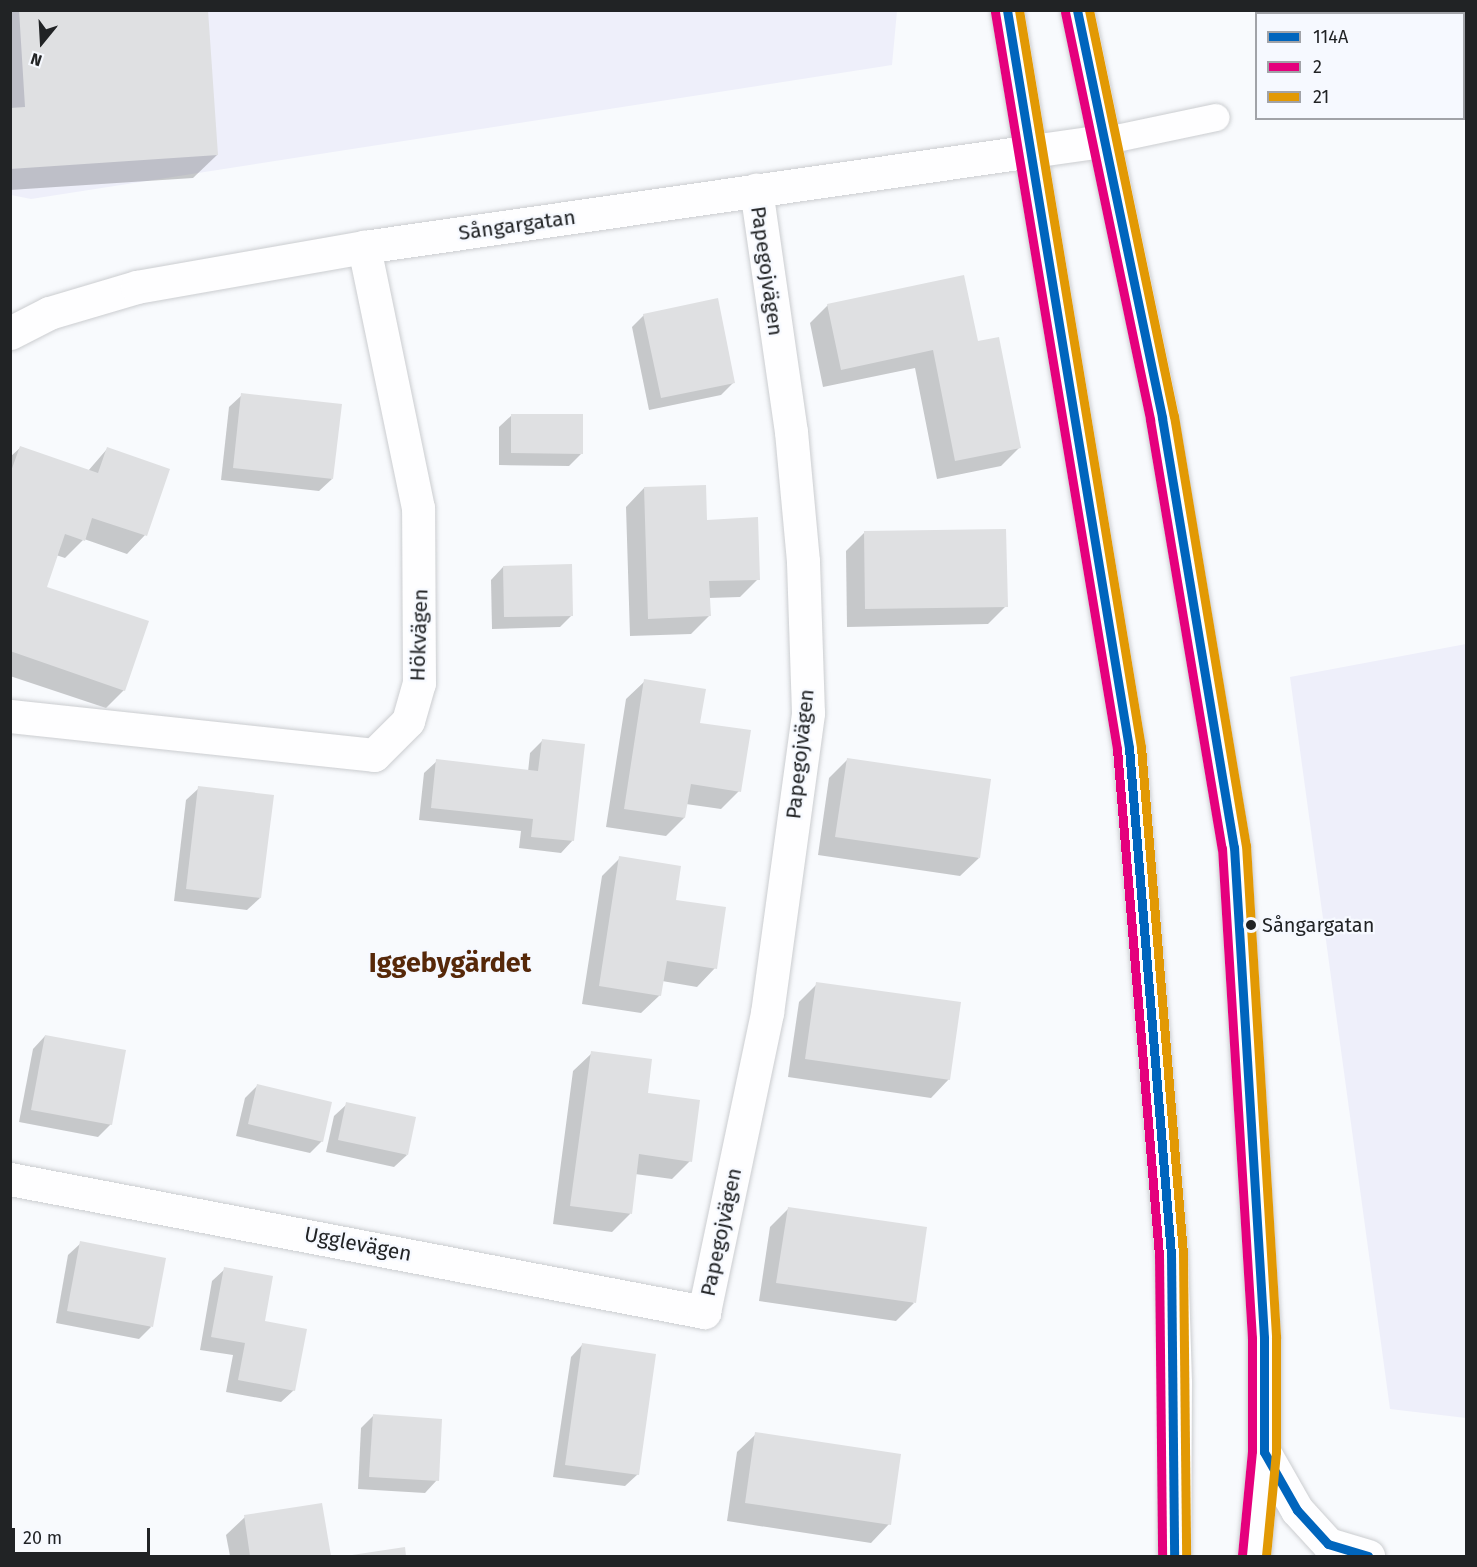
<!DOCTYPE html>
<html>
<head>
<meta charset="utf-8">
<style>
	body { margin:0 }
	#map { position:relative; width:1477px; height:1567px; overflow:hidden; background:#f8fafd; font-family:"Fira Sans",sans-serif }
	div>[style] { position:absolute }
	.education>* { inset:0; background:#eeeffa }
	.shadow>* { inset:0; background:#0003 }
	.building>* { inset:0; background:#dfe0e2 }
	.roads { filter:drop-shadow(0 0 2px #cbcdd0) drop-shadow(0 0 2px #cbcdd0) }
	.service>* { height:27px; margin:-13.5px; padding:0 13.5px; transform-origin:13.5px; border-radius:13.5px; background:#fefeff }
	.minor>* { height:33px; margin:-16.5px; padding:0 16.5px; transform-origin:16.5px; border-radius:16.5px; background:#fefeff }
	.tertiary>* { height:33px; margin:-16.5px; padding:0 16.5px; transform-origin:16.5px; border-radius:16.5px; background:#fefeff }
	.bus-1>* { height:9px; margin:-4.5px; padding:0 4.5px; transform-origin:4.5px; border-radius:4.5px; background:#0065bd }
	.bus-2>* { height:9px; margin:-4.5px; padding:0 4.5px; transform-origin:4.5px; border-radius:4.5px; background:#e5007d }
	.bus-3>* { height:9px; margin:-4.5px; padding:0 4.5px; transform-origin:4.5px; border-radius:4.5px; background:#e29904 }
	.dots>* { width:16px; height:16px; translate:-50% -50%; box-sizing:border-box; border:3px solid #f6f9ff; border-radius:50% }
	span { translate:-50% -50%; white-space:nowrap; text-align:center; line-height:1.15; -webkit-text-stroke:4.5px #f6f9ff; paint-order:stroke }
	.bus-label { font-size:20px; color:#212325 }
	.left { translate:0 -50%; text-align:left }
	.street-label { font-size:21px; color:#212325 }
	.district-label { font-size:27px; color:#562809; font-weight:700 }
	.frame { position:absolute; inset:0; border:12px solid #212325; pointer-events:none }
	.legend { position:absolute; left:1255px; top:12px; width:210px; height:108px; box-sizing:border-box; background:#f6f9ff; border:2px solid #a1a3a8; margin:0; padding:8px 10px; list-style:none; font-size:18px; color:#212325 }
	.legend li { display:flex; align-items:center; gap:12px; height:30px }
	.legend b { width:30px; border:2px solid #a1a3a8 }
	.north { position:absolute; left:12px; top:12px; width:60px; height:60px; -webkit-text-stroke:4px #f6f9ff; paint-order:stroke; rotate:198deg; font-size:16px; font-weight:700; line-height:24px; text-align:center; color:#212325 }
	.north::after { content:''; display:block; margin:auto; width:21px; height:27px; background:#212325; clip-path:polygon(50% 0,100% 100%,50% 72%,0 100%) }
	.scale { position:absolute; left:12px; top:1528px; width:138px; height:27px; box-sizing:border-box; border:3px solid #212325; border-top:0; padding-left:8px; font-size:18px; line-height:21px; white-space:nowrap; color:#212325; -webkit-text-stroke:4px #f6f9ff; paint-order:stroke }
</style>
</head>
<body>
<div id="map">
	<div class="education">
		<div style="clip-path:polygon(11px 11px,897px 11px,892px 65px,31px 199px,11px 195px)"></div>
		<div style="clip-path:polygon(1466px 644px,1466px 1418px,1390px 1409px,1290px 677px)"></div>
	</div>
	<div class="shadow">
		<div style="clip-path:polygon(10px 10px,207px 10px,217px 155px,193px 178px,10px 190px)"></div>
		<div style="clip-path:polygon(828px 305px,977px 343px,1019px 448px,1001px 466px,937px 479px,915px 368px,823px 387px,810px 323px)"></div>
		<div style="clip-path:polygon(644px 315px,733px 383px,721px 395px,649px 410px,632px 327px)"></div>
		<div style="clip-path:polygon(242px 395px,332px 479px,319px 491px,221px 480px,229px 407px)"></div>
		<div style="clip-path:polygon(512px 415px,582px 453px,569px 466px,499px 465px,499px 427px)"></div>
		<div style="clip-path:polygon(21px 447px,88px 471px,107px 449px,168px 470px,145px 535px,127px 554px,84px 539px,65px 558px,56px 555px,45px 588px,124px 690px,106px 708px,10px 676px,10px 457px)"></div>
		<div style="clip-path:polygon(644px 488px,706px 521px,758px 579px,740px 597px,708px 598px,709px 616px,691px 634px,630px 636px,626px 507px)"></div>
		<div style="clip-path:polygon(864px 533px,1006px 606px,988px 624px,847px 627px,846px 551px)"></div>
		<div style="clip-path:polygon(503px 567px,572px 615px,560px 627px,492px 629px,491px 580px)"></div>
		<div style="clip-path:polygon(645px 681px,699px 724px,739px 791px,721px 809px,686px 804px,684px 818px,666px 836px,606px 827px,626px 699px)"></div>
		<div style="clip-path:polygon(542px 741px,573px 840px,561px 853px,519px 848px,521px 831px,419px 820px,424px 773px,437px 761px,528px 772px,530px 753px)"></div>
		<div style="clip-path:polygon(847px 760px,979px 858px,960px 876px,818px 855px,829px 778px)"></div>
		<div style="clip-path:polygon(199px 788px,260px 898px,247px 910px,174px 901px,186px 800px)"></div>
		<div style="clip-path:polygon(620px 858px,674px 901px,715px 968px,697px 987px,662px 981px,660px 995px,641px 1013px,582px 1004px,602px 876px)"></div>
		<div style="clip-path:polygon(817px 984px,949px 1079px,931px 1098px,788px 1077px,799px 1002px)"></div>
		<div style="clip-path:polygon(45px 1036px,111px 1124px,98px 1137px,19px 1122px,33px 1049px)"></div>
		<div style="clip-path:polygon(592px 1053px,646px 1094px,690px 1161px,672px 1179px,635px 1174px,630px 1214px,612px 1232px,553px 1224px,573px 1071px)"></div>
		<div style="clip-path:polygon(257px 1086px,322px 1141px,310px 1153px,236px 1136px,245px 1098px)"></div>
		<div style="clip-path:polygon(347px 1104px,407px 1155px,394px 1167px,326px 1152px,334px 1116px)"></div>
		<div style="clip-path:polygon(788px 1209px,914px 1303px,896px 1321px,759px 1301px,770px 1227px)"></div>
		<div style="clip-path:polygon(81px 1243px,151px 1327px,139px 1339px,56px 1323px,68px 1255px)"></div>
		<div style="clip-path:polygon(225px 1269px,263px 1322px,294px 1390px,281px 1402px,226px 1392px,233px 1355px,200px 1350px,212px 1281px)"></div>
		<div style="clip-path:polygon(583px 1344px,638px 1474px,625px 1486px,553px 1477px,571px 1357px)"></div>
		<div style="clip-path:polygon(373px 1416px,437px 1480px,425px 1493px,358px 1489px,361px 1428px)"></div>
		<div style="clip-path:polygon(756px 1434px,889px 1524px,871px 1543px,727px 1521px,737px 1452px)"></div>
		<div style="clip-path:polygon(321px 1505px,330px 1556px,230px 1556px,226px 1535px,245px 1517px)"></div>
		<div style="clip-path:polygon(403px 1549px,404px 1556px,353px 1556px)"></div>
	</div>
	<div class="building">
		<div style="clip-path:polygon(19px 10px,208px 10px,218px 155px,10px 169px,10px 108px,25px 107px)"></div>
		<div style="clip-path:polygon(964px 275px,978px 341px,999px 337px,1021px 448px,955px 461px,933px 350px,841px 370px,827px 304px)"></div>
		<div style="clip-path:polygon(718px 298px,735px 383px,661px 398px,643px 314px)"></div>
		<div style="clip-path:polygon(241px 393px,342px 404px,333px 479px,233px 468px)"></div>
		<div style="clip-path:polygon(511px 414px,583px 414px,583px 454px,511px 453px)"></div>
		<div style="clip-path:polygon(20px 446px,98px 473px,107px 447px,170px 469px,147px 536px,92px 518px,85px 541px,65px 534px,47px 587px,149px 621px,125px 691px,10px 651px,10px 474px)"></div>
		<div style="clip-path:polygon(706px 485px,707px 520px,758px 517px,760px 580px,709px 581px,711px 616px,648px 619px,644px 487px)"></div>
		<div style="clip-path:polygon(1006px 529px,1008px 607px,865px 609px,864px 531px)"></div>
		<div style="clip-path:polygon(572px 564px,573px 616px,504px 617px,503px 566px)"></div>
		<div style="clip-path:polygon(644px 679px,706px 689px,700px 723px,751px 730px,741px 792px,691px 784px,685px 818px,624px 809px)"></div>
		<div style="clip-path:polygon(542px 739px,585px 744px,574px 841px,531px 837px,533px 819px,431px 808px,436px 759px,538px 771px)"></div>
		<div style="clip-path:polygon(847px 758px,991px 779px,980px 858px,835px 837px)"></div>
		<div style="clip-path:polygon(198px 786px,274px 795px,261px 898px,186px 889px)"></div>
		<div style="clip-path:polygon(619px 856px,681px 866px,676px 900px,726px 907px,717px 969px,667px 961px,661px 996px,599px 986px)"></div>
		<div style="clip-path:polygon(816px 982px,961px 1002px,950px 1080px,805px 1059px)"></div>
		<div style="clip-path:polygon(45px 1035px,126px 1050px,112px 1125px,31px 1110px)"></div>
		<div style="clip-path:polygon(591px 1051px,652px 1059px,648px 1093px,700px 1100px,692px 1162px,639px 1154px,632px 1214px,570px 1206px)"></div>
		<div style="clip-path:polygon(257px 1084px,332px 1102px,323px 1142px,248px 1124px)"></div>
		<div style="clip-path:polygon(346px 1102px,416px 1117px,408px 1155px,338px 1140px)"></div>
		<div style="clip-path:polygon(788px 1207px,927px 1227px,916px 1303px,776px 1283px)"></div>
		<div style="clip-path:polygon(80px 1241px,166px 1258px,153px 1327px,67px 1311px)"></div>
		<div style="clip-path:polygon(224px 1267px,273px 1276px,265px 1321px,307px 1329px,295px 1391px,238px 1380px,245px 1343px,211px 1337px)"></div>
		<div style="clip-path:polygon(582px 1343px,656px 1354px,639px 1475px,565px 1465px)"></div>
		<div style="clip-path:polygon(373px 1414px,442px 1419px,439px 1481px,369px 1477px)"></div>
		<div style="clip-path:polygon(755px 1432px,901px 1454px,891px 1525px,745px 1503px)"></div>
		<div style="clip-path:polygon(322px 1503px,331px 1556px,250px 1556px,244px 1515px)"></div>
		<div style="clip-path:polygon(405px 1547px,406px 1556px,352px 1556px,352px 1555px)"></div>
	</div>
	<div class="roads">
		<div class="service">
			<div style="left:1102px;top:141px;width:116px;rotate:-11.9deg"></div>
		</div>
		<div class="minor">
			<div style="left:10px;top:333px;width:44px;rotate:-27.1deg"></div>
			<div style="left:49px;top:313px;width:92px;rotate:-16.5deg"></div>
			<div style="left:137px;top:287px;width:230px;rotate:-10deg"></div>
			<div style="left:364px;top:247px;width:675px;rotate:-8.18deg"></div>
			<div style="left:10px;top:716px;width:366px;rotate:6.1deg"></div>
			<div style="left:374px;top:755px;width:48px;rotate:-45deg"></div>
			<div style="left:408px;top:721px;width:40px;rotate:-74deg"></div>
			<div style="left:419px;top:683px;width:175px;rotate:-90.3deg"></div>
			<div style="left:418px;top:508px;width:267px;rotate:-101.7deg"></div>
			<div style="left:10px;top:1179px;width:707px;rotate:10.85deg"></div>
			<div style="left:704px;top:1312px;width:306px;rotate:-78.1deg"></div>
			<div style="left:767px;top:1013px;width:303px;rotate:-82.2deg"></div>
			<div style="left:808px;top:713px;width:152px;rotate:-91.9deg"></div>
			<div style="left:803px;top:561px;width:130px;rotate:-95.3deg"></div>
			<div style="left:791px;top:432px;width:245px;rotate:-98.2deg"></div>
		</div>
		<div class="tertiary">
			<div style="left:1007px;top:10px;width:748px;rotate:80.61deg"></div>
			<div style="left:1129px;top:748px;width:508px;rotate:85.26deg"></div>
			<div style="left:1171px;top:1254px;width:129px;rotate:88.2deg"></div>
			<div style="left:1175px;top:1383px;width:173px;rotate:90.3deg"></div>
			<div style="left:1077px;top:10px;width:417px;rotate:78.2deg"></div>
			<div style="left:1162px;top:418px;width:435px;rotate:80.5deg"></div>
			<div style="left:1234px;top:847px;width:492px;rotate:86.5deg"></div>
			<div style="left:1264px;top:1338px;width:114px;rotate:90deg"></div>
			<div style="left:1264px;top:1452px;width:104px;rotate:95.5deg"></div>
			<div style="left:1032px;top:151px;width:71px;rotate:-8.1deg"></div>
			<div style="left:1264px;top:1452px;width:67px;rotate:60.4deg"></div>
			<div style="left:1297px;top:1510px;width:46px;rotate:47.6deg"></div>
			<div style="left:1328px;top:1544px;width:42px;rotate:16.7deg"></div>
		</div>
	</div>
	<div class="bus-1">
		<div style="left:1007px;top:10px;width:748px;rotate:80.61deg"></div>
		<div style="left:1129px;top:748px;width:508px;rotate:85.26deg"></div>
		<div style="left:1171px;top:1254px;width:302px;rotate:89.4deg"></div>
		<div style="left:1077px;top:10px;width:417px;rotate:78.2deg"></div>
		<div style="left:1162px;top:418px;width:435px;rotate:80.5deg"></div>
		<div style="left:1234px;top:847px;width:492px;rotate:86.5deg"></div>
		<div style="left:1264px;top:1338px;width:114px;rotate:90deg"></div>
		<div style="left:1264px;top:1452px;width:67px;rotate:60.4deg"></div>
		<div style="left:1297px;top:1510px;width:46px;rotate:47.6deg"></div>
		<div style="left:1328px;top:1544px;width:42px;rotate:16.7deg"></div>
	</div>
	<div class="bus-2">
		<div style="left:995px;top:12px;width:747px;rotate:80.6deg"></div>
		<div style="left:1117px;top:749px;width:508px;rotate:85.26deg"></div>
		<div style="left:1159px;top:1255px;width:301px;rotate:89.4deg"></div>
		<div style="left:1065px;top:12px;width:417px;rotate:78.2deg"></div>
		<div style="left:1150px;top:420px;width:434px;rotate:80.5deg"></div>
		<div style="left:1222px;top:848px;width:491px;rotate:86.5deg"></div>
		<div style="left:1252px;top:1338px;width:113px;rotate:90deg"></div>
		<div style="left:1252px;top:1451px;width:104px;rotate:95.5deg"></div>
	</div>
	<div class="bus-3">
		<div style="left:1019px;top:10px;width:747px;rotate:80.6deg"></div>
		<div style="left:1141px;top:747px;width:509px;rotate:85.26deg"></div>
		<div style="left:1183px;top:1254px;width:302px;rotate:89.4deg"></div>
		<div style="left:1089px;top:10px;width:415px;rotate:78.2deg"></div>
		<div style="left:1174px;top:416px;width:435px;rotate:80.5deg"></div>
		<div style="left:1246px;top:845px;width:494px;rotate:86.5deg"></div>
		<div style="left:1276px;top:1338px;width:114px;rotate:90deg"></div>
		<div style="left:1276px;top:1452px;width:104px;rotate:95.5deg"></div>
	</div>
	<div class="dots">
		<div style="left:1251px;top:925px;background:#212325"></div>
	</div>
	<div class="bus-label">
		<span class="left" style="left:1262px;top:925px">Sångargatan</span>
	</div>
	<div class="street-label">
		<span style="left:517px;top:225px;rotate:-8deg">Sångargatan</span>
		<span style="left:767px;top:271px;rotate:82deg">Papegojvägen</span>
		<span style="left:419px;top:635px;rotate:-88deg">Hökvägen</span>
		<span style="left:800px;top:754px;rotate:-84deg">Papegojvägen</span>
		<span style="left:721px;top:1232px;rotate:-78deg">Papegojvägen</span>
		<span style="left:358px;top:1244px;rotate:11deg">Ugglevägen</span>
	</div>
	<div class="district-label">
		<span style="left:450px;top:964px">Iggebygärdet</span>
	</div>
	<div class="frame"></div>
	<ul class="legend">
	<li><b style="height:8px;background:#0065bd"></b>114A</li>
	<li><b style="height:8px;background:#e5007d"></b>2</li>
	<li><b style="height:8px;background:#e29904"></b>21</li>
	</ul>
	<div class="north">N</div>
	<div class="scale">20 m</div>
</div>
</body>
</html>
